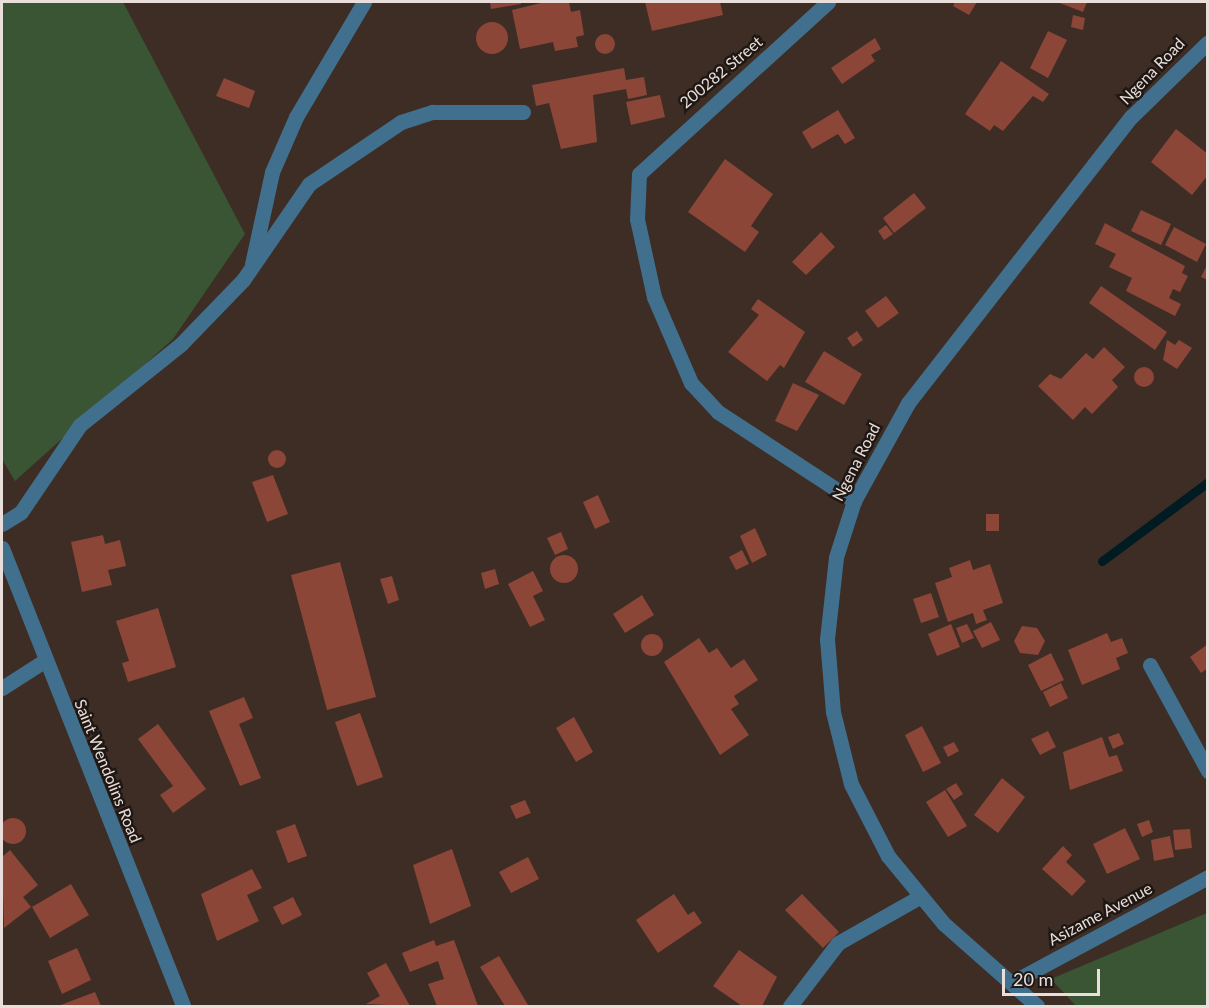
<!DOCTYPE html>
<html>
<head>
<meta charset="utf-8">
<style>
	body { margin:0 }
	#map { position:relative; width:1209px; height:1008px; overflow:hidden; background:#3d2d25; font-family:Lato,sans-serif }
	div>[style] { position:absolute }
	.green>* { inset:0; background:#395533 }
	.stream>* { height:9px; margin:-4.5px; padding:0 4.5px; transform-origin:4.5px; border-radius:4.5px; background:#001b22 }
	.building>* { inset:0; background:#8b4638 }
	.round { border-radius:50% }
	.service>* { height:15px; margin:-7.5px; padding:0 7.5px; transform-origin:7.5px; border-radius:7.5px; background:#41708e }
	.minor>* { height:15px; margin:-7.5px; padding:0 7.5px; transform-origin:7.5px; border-radius:7.5px; background:#41708e }
	.tertiary>* { height:15px; margin:-7.5px; padding:0 7.5px; transform-origin:7.5px; border-radius:7.5px; background:#41708e }
	span { translate:-50% -50%; white-space:nowrap; text-align:center; line-height:1.15; -webkit-text-stroke:5px #1f1714; paint-order:stroke }
	.street-label { font-size:16px; color:#e9ded9 }
	.frame { position:absolute; inset:0; border:3px solid #e9ded9; pointer-events:none }
	.scale { position:absolute; left:1002px; top:969px; width:98px; height:27px; box-sizing:border-box; border:3px solid #e9ded9; border-top:0; padding-left:8px; font-size:18px; line-height:21px; white-space:nowrap; color:#e9ded9; -webkit-text-stroke:4px #1f1714; paint-order:stroke }
</style>
</head>
<body>
<div id="map">
	<div class="green">
		<div style="clip-path:polygon(2px 2px,123px 2px,245px 234px,173px 339px,15px 481px,2px 459px)"></div>
		<div style="clip-path:polygon(1207px 913px,1207px 1006px,1076px 1006px,1051px 979px)"></div>
	</div>
	<div class="stream">
		<div style="left:1102px;top:561px;width:132px;rotate:-36.7deg"></div>
	</div>
	<div class="building">
		<div style="clip-path:polygon(490px 2px,521px 2px,521px 4px,491px 9px)"></div>
		<div style="clip-path:polygon(545px 2px,569px 2px,571px 12px,580px 10px,584px 35px,576px 37px,578px 47px,555px 51px,553px 42px,520px 49px,512px 10px)"></div>
		<div style="clip-path:polygon(645px 2px,720px 2px,723px 15px,652px 31px)"></div>
		<div style="clip-path:polygon(955px 2px,977px 2px,969px 15px,953px 6px)"></div>
		<div style="clip-path:polygon(1057px 2px,1087px 2px,1083px 12px)"></div>
		<div style="clip-path:polygon(1073px 15px,1085px 18px,1083px 30px,1071px 27px)"></div>
		<div class="round" style="left:476px;top:22px;width:32px;height:32px"></div>
		<div style="clip-path:polygon(1048px 31px,1067px 40px,1048px 78px,1030px 68px)"></div>
		<div class="round" style="left:595px;top:34px;width:20px;height:20px"></div>
		<div style="clip-path:polygon(875px 38px,881px 49px,871px 55px,875px 61px,842px 84px,831px 68px)"></div>
		<div style="clip-path:polygon(1001px 61px,1049px 94px,1043px 102px,1033px 96px,1003px 131px,994px 125px,990px 131px,965px 114px)"></div>
		<div style="clip-path:polygon(624px 68px,626px 80px,644px 77px,647px 95px,628px 99px,626px 89px,593px 95px,597px 142px,561px 149px,549px 103px,536px 106px,532px 85px)"></div>
		<div style="clip-path:polygon(224px 78px,255px 91px,249px 108px,216px 96px)"></div>
		<div style="clip-path:polygon(660px 95px,665px 117px,631px 125px,626px 102px)"></div>
		<div style="clip-path:polygon(838px 110px,855px 138px,845px 144px,838px 134px,812px 149px,802px 132px)"></div>
		<div style="clip-path:polygon(1176px 129px,1208px 154px,1208px 175px,1192px 195px,1151px 162px)"></div>
		<div style="clip-path:polygon(725px 159px,773px 194px,751px 226px,759px 232px,745px 252px,688px 212px)"></div>
		<div style="clip-path:polygon(914px 193px,926px 208px,894px 233px,883px 218px)"></div>
		<div style="clip-path:polygon(1141px 210px,1171px 224px,1161px 245px,1131px 231px)"></div>
		<div style="clip-path:polygon(1105px 223px,1185px 266px,1182px 273px,1188px 276px,1180px 292px,1173px 289px,1169px 298px,1181px 304px,1175px 316px,1126px 291px,1132px 278px,1109px 267px,1116px 254px,1095px 244px)"></div>
		<div style="clip-path:polygon(886px 225px,893px 234px,884px 240px,878px 231px)"></div>
		<div style="clip-path:polygon(1174px 227px,1206px 244px,1197px 262px,1165px 245px)"></div>
		<div style="clip-path:polygon(821px 232px,835px 247px,806px 275px,792px 262px)"></div>
		<div style="clip-path:polygon(1208px 263px,1208px 280px,1201px 277px)"></div>
		<div style="clip-path:polygon(1101px 286px,1167px 332px,1155px 350px,1089px 303px)"></div>
		<div style="clip-path:polygon(886px 296px,899px 313px,878px 328px,865px 311px)"></div>
		<div style="clip-path:polygon(758px 299px,805px 332px,784px 368px,780px 365px,767px 381px,728px 352px,759px 315px,751px 309px)"></div>
		<div style="clip-path:polygon(857px 331px,863px 340px,853px 347px,847px 338px)"></div>
		<div style="clip-path:polygon(1167px 340px,1175px 345px,1179px 340px,1192px 348px,1177px 369px,1163px 360px)"></div>
		<div style="clip-path:polygon(1104px 347px,1125px 367px,1112px 380px,1118px 387px,1092px 414px,1085px 407px,1073px 420px,1038px 386px,1050px 374px,1061px 379px,1086px 353px,1093px 359px)"></div>
		<div style="clip-path:polygon(824px 351px,862px 374px,844px 405px,805px 382px)"></div>
		<div class="round" style="left:1134px;top:367px;width:20px;height:20px"></div>
		<div style="clip-path:polygon(793px 383px,819px 395px,797px 431px,775px 421px)"></div>
		<div class="round" style="left:268px;top:450px;width:18px;height:18px"></div>
		<div style="clip-path:polygon(273px 475px,288px 514px,267px 522px,252px 482px)"></div>
		<div style="clip-path:polygon(598px 495px,610px 522px,595px 529px,583px 502px)"></div>
		<div style="clip-path:polygon(986px 514px,999px 514px,999px 531px,986px 531px)"></div>
		<div style="clip-path:polygon(755px 528px,767px 555px,752px 563px,740px 536px)"></div>
		<div style="clip-path:polygon(561px 532px,568px 549px,555px 555px,547px 538px)"></div>
		<div style="clip-path:polygon(103px 535px,105px 544px,120px 540px,126px 566px,108px 570px,112px 585px,82px 592px,71px 542px)"></div>
		<div style="clip-path:polygon(742px 550px,749px 564px,736px 570px,729px 557px)"></div>
		<div class="round" style="left:550px;top:555px;width:28px;height:28px"></div>
		<div style="clip-path:polygon(970px 560px,973px 570px,990px 564px,1003px 603px,983px 610px,987px 620px,976px 624px,973px 613px,948px 622px,935px 583px,952px 577px,949px 568px)"></div>
		<div style="clip-path:polygon(340px 562px,376px 697px,327px 710px,291px 575px)"></div>
		<div style="clip-path:polygon(495px 569px,499px 584px,485px 589px,481px 573px)"></div>
		<div style="clip-path:polygon(533px 571px,543px 591px,533px 596px,545px 620px,530px 627px,508px 584px)"></div>
		<div style="clip-path:polygon(392px 576px,399px 600px,388px 604px,380px 579px)"></div>
		<div style="clip-path:polygon(931px 593px,939px 617px,921px 623px,913px 599px)"></div>
		<div style="clip-path:polygon(642px 595px,654px 615px,625px 633px,613px 614px)"></div>
		<div style="clip-path:polygon(158px 608px,176px 667px,128px 682px,122px 663px,129px 661px,116px 621px)"></div>
		<div style="clip-path:polygon(991px 622px,1000px 640px,982px 648px,973px 631px)"></div>
		<div style="clip-path:polygon(951px 624px,960px 647px,937px 656px,928px 634px)"></div>
		<div style="clip-path:polygon(967px 624px,974px 638px,962px 643px,956px 628px)"></div>
		<div style="clip-path:polygon(1022px 626px,1037px 628px,1045px 641px,1038px 655px,1020px 653px,1014px 641px)"></div>
		<div style="clip-path:polygon(1107px 633px,1111px 642px,1122px 638px,1128px 653px,1116px 658px,1120px 669px,1082px 685px,1068px 650px)"></div>
		<div class="round" style="left:641px;top:634px;width:22px;height:22px"></div>
		<div style="clip-path:polygon(699px 638px,709px 653px,717px 648px,731px 668px,744px 659px,758px 680px,734px 696px,739px 704px,731px 709px,749px 735px,720px 755px,664px 662px)"></div>
		<div style="clip-path:polygon(1208px 644px,1208px 668px,1201px 673px,1190px 657px)"></div>
		<div style="clip-path:polygon(1051px 653px,1064px 680px,1041px 691px,1028px 665px)"></div>
		<div style="clip-path:polygon(1061px 683px,1068px 698px,1050px 707px,1043px 692px)"></div>
		<div style="clip-path:polygon(244px 697px,253px 718px,239px 724px,261px 778px,240px 786px,209px 711px)"></div>
		<div style="clip-path:polygon(360px 713px,383px 777px,357px 786px,335px 722px)"></div>
		<div style="clip-path:polygon(574px 717px,593px 752px,576px 762px,556px 728px)"></div>
		<div style="clip-path:polygon(158px 724px,206px 789px,173px 813px,160px 795px,173px 786px,138px 739px)"></div>
		<div style="clip-path:polygon(922px 726px,941px 763px,923px 772px,905px 735px)"></div>
		<div style="clip-path:polygon(1048px 731px,1056px 747px,1040px 755px,1031px 739px)"></div>
		<div style="clip-path:polygon(1119px 733px,1124px 744px,1113px 749px,1108px 737px)"></div>
		<div style="clip-path:polygon(1102px 737px,1109px 757px,1117px 755px,1123px 771px,1070px 790px,1063px 752px)"></div>
		<div style="clip-path:polygon(954px 742px,959px 751px,948px 757px,943px 747px)"></div>
		<div style="clip-path:polygon(1002px 778px,1025px 797px,998px 833px,974px 815px)"></div>
		<div style="clip-path:polygon(956px 783px,963px 794px,954px 800px,946px 789px)"></div>
		<div style="clip-path:polygon(945px 790px,967px 826px,948px 837px,926px 802px)"></div>
		<div style="clip-path:polygon(525px 800px,531px 813px,516px 819px,510px 806px)"></div>
		<div class="round" style="left:0;top:818px;width:26px;height:26px"></div>
		<div style="clip-path:polygon(1149px 820px,1153px 832px,1142px 837px,1137px 824px)"></div>
		<div style="clip-path:polygon(295px 824px,307px 856px,288px 863px,276px 831px)"></div>
		<div style="clip-path:polygon(1125px 828px,1140px 859px,1107px 874px,1093px 844px)"></div>
		<div style="clip-path:polygon(1190px 829px,1192px 848px,1175px 850px,1173px 830px)"></div>
		<div style="clip-path:polygon(1170px 836px,1174px 857px,1154px 861px,1151px 840px)"></div>
		<div style="clip-path:polygon(1063px 846px,1072px 855px,1066px 862px,1086px 881px,1072px 896px,1042px 869px)"></div>
		<div style="clip-path:polygon(452px 849px,471px 906px,430px 924px,413px 865px)"></div>
		<div style="clip-path:polygon(10px 850px,38px 885px,23px 897px,31px 907px,4px 928px,2px 857px)"></div>
		<div style="clip-path:polygon(528px 857px,539px 879px,511px 893px,499px 872px)"></div>
		<div style="clip-path:polygon(252px 869px,262px 888px,247px 895px,259px 921px,217px 941px,201px 894px)"></div>
		<div style="clip-path:polygon(71px 884px,89px 915px,50px 938px,32px 907px)"></div>
		<div style="clip-path:polygon(674px 894px,688px 915px,694px 911px,702px 923px,658px 953px,636px 920px)"></div>
		<div style="clip-path:polygon(802px 894px,839px 932px,823px 948px,785px 910px)"></div>
		<div style="clip-path:polygon(293px 897px,302px 915px,282px 925px,273px 907px)"></div>
		<div style="clip-path:polygon(434px 940px,436px 946px,454px 940px,478px 1006px,437px 1006px,428px 984px,444px 979px,438px 961px,410px 972px,402px 953px)"></div>
		<div style="clip-path:polygon(77px 948px,91px 980px,62px 994px,48px 961px)"></div>
		<div style="clip-path:polygon(739px 950px,777px 977px,762px 1006px,742px 1006px,713px 986px)"></div>
		<div style="clip-path:polygon(499px 956px,528px 1005px,526px 1006px,505px 1006px,480px 967px)"></div>
		<div style="clip-path:polygon(386px 963px,410px 1006px,366px 1004px,380px 996px,367px 973px)"></div>
		<div style="clip-path:polygon(95px 992px,101px 1006px,58px 1006px)"></div>
	</div>
	<div class="service">
		<div style="left:639px;top:174px;width:256px;rotate:-42.3deg"></div>
		<div style="left:252px;top:264px;width:94px;rotate:-77.7deg"></div>
		<div style="left:272px;top:172px;width:60px;rotate:-66.4deg"></div>
		<div style="left:296px;top:117px;width:134px;rotate:-59.4deg"></div>
		<div style="left:2px;top:524px;width:22px;rotate:-32deg"></div>
		<div style="left:21px;top:512px;width:105px;rotate:-55.9deg"></div>
		<div style="left:80px;top:425px;width:129px;rotate:-38.7deg"></div>
		<div style="left:181px;top:344px;width:89px;rotate:-45.9deg"></div>
		<div style="left:243px;top:280px;width:116px;rotate:-55.5deg"></div>
		<div style="left:309px;top:184px;width:111px;rotate:-34deg"></div>
		<div style="left:401px;top:122px;width:33px;rotate:-18deg"></div>
		<div style="left:432px;top:112px;width:91px"></div>
		<div style="left:2px;top:688px;width:50px;rotate:-32.7deg"></div>
		<div style="left:790px;top:1006px;width:79px;rotate:-52.7deg"></div>
		<div style="left:838px;top:943px;width:95px;rotate:-29.5deg"></div>
	</div>
	<div class="minor">
		<div style="left:639px;top:174px;width:45px;rotate:92.5deg"></div>
		<div style="left:637px;top:219px;width:80px;rotate:77.7deg"></div>
		<div style="left:654px;top:297px;width:94px;rotate:66.7deg"></div>
		<div style="left:691px;top:383px;width:40px;rotate:47deg"></div>
		<div style="left:718px;top:412px;width:163px;rotate:33.2deg"></div>
		<div style="left:1150px;top:665px;width:121px;rotate:61.3deg"></div>
		<div style="left:1011px;top:983px;width:224px;rotate:-28.3deg"></div>
		<div style="left:1037px;top:1006px;width:124px;rotate:-138.6deg"></div>
		<div style="left:944px;top:924px;width:88px;rotate:-129.5deg"></div>
		<div style="left:888px;top:856px;width:81px;rotate:-117.2deg"></div>
		<div style="left:851px;top:784px;width:74px;rotate:-104deg"></div>
		<div style="left:833px;top:712px;width:73px;rotate:-94.7deg"></div>
		<div style="left:827px;top:639px;width:82px;rotate:-83.7deg"></div>
		<div style="left:836px;top:557px;width:59px;rotate:-72.2deg"></div>
		<div style="left:854px;top:501px;width:112px;rotate:-61.1deg"></div>
		<div style="left:908px;top:403px;width:363px;rotate:-52.1deg"></div>
		<div style="left:1131px;top:117px;width:107px;rotate:-44.2deg"></div>
	</div>
	<div class="tertiary">
		<div style="left:2px;top:548px;width:492px;rotate:68.4deg"></div>
	</div>
	<div class="street-label">
		<span style="left:1152px;top:71px;rotate:-46deg">Ngena Road</span>
		<span style="left:721px;top:72px;rotate:-40deg">200282 Street</span>
		<span style="left:856px;top:462px;rotate:-63deg">Ngena Road</span>
		<span style="left:108px;top:771px;rotate:68deg">Saint Wendolins Road</span>
		<span style="left:1100px;top:914px;rotate:-28deg">Asizame Avenue</span>
	</div>
	<div class="frame"></div>
	<div class="scale">20 m</div>
</div>
</body>
</html>
